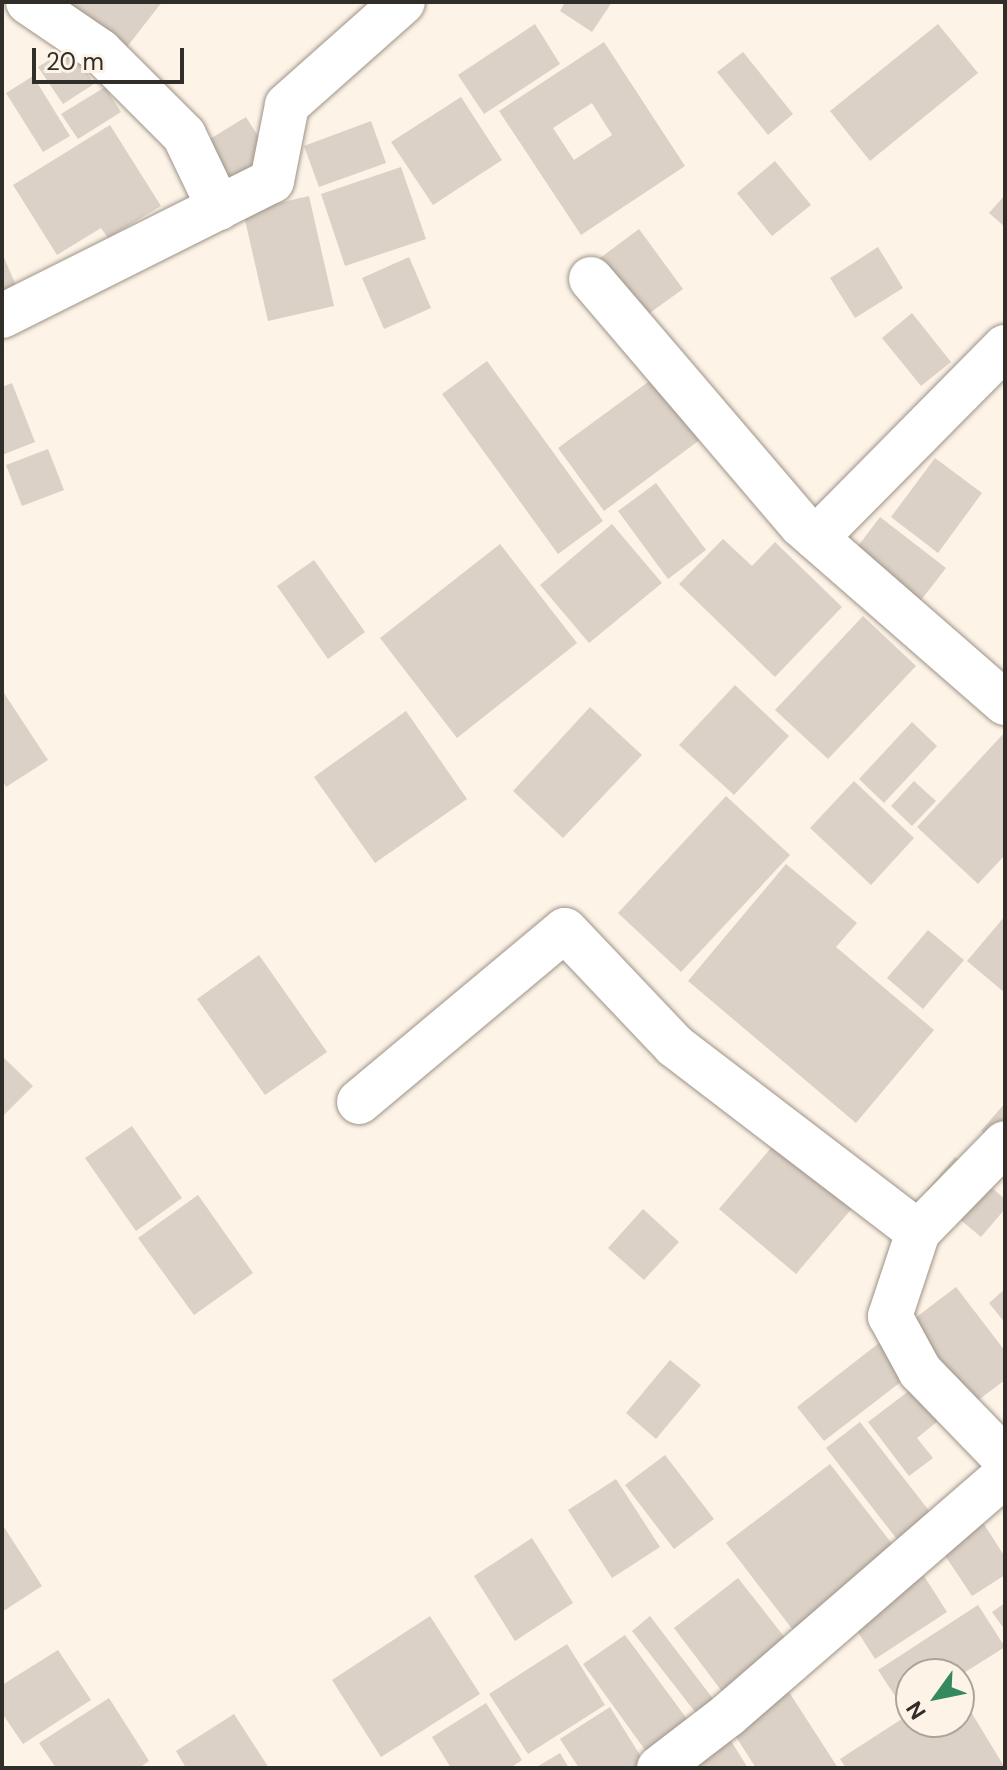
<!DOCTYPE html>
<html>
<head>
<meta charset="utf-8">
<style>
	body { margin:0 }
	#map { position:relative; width:1007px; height:1770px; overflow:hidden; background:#fdf3e7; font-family:"DM Sans",sans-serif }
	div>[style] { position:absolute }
	.building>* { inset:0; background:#dbd1c6 }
	.roads { filter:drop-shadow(0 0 2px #9d9388) drop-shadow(0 0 2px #9d9388) }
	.minor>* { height:44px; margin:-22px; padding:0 22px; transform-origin:22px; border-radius:22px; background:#fff }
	span { translate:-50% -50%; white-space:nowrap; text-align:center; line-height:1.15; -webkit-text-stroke:7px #fdf3e7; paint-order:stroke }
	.frame { position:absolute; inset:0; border:4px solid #312d29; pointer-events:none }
	.north { position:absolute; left:895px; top:1658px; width:80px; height:80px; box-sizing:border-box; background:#fdf3e7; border:2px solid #aba49b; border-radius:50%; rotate:237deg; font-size:22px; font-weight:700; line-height:32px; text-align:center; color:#312d29 }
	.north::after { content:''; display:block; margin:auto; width:28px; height:36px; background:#348a5e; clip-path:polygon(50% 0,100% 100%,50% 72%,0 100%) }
	.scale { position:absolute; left:32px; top:48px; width:152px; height:36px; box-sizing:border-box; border:4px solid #312d29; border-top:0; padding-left:10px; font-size:24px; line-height:28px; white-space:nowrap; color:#312d29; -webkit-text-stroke:6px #fdf3e7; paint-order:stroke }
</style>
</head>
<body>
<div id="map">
	<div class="building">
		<div style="clip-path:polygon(60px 2px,162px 2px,123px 52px)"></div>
		<div style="clip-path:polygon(565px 2px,612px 2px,592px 32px,560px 11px)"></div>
		<div style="clip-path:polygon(535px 24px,560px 64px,484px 114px,458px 75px)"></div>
		<div style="clip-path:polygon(938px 24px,978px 73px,870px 161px,830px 111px)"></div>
		<div style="clip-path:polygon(evenodd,604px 42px,685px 166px,581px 235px,499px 111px,604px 42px,592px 103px,612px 135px,574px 160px,553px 128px,592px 103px)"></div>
		<div style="clip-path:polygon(71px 46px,94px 84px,63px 104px,38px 67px)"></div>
		<div style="clip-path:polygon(743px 52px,793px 114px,768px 135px,717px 72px)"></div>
		<div style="clip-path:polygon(33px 76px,70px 136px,43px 152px,6px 93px)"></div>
		<div style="clip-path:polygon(105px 87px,121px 112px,78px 139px,61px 114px)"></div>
		<div style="clip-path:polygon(461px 97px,502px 160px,433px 205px,391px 142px)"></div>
		<div style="clip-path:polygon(246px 117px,274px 161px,223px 193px,195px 148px)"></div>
		<div style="clip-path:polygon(371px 121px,386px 163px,319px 187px,304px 146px)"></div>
		<div style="clip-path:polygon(110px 125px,161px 206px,108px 238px,101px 228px,57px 255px,13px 185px)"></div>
		<div style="clip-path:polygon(775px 161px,811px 205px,772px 236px,737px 193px)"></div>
		<div style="clip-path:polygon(401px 167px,426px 239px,345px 266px,321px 194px)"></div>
		<div style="clip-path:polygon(1005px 195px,1005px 227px,989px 213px)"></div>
		<div style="clip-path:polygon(309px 196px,334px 306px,268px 321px,243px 211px)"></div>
		<div style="clip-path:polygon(639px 229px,683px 289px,640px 320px,596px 261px)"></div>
		<div style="clip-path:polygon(878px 247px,903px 288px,855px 318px,830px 278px)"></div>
		<div style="clip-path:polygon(2px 253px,18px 290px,2px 297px)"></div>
		<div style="clip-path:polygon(409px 257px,431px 308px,384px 329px,362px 278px)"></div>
		<div style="clip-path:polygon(912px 313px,951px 362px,921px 386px,882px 338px)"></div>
		<div style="clip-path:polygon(487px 361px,603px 521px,558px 554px,442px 394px)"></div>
		<div style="clip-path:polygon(655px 377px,701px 439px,604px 511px,558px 448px)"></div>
		<div style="clip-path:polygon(12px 383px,35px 442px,2px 455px,2px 387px)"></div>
		<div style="clip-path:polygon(48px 449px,64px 490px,22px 506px,6px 465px)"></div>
		<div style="clip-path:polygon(935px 458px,982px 493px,938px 553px,891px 517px)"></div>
		<div style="clip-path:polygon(656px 483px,706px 550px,668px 579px,618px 511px)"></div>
		<div style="clip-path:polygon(880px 517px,946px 568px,918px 604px,852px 554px)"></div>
		<div style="clip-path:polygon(612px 524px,662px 583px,589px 643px,540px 585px)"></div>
		<div style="clip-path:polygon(723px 539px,752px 566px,775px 542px,842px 607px,775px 677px,679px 584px)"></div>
		<div style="clip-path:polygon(500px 544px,577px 643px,457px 738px,380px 638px)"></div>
		<div style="clip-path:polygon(314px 560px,365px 632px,328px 659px,277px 586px)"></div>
		<div style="clip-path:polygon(863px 616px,916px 666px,828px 759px,775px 710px)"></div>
		<div style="clip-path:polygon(735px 685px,789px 736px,734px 795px,679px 745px)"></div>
		<div style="clip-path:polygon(2px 690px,48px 760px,6px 787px,2px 780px)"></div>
		<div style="clip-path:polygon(590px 707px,642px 755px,563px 838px,513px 791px)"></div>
		<div style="clip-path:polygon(406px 711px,467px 799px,375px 863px,314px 777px)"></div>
		<div style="clip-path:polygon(912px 722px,937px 746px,884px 803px,859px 779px)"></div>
		<div style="clip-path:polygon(1005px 732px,1005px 855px,978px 884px,917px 827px)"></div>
		<div style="clip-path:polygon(854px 781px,914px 838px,871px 885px,810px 828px)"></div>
		<div style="clip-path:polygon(914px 781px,936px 801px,912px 826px,891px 806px)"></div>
		<div style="clip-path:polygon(726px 796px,790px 855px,681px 972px,618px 913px)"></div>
		<div style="clip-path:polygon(786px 864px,857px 923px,836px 947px,934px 1030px,856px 1123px,688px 981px)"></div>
		<div style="clip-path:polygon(1005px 916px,1005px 993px,967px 961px)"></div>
		<div style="clip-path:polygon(928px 930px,964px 960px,923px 1009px,887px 978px)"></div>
		<div style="clip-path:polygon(259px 955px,327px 1052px,265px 1095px,197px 999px)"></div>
		<div style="clip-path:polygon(2px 1056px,33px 1086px,2px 1117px)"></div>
		<div style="clip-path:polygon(1005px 1103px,1005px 1152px,981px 1131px)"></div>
		<div style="clip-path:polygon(800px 1114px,877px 1179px,796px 1274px,719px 1209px)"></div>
		<div style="clip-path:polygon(132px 1126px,182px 1198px,136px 1231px,85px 1158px)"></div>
		<div style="clip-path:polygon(955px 1157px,1005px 1199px,1005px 1209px,981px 1237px,926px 1191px)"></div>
		<div style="clip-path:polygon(198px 1195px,253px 1273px,194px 1315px,138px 1238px)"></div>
		<div style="clip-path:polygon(643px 1209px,679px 1242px,644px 1280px,608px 1248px)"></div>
		<div style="clip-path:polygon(956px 1287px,1005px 1351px,1005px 1380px,969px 1407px,906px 1325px)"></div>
		<div style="clip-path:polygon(1005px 1289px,1005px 1323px,989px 1303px)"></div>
		<div style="clip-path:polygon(879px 1343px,906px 1378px,824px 1441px,797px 1407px)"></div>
		<div style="clip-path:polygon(670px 1360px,701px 1385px,656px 1439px,626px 1413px)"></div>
		<div style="clip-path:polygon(918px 1384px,943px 1417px,917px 1438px,933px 1458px,909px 1476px,868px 1422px)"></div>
		<div style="clip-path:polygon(860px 1422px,937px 1521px,903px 1547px,826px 1448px)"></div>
		<div style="clip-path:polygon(665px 1455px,714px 1519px,674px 1549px,625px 1485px)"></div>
		<div style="clip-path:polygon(830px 1464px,900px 1554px,796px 1634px,726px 1543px)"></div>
		<div style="clip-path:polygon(616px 1479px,660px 1547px,612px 1578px,568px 1510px)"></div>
		<div style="clip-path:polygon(980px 1518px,1005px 1557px,1005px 1575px,972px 1596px,938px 1545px)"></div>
		<div style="clip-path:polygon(2px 1524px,42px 1586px,2px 1612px)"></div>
		<div style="clip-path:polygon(532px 1538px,573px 1603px,515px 1641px,474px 1576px)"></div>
		<div style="clip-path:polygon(924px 1576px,947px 1612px,875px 1659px,852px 1623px)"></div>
		<div style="clip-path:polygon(738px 1578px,793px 1648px,727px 1698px,674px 1628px)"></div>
		<div style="clip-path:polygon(1005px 1603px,1005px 1630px,992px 1612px)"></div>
		<div style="clip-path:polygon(978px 1605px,1005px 1647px,959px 1676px,911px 1674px,911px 1707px,905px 1711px,878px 1670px)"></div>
		<div style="clip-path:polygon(430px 1616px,480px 1694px,381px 1757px,332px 1680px)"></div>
		<div style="clip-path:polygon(650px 1616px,717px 1704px,699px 1717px,632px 1631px)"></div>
		<div style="clip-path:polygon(625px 1635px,690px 1723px,648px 1754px,583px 1664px)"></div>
		<div style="clip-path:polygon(567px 1644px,605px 1705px,528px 1754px,489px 1694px)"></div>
		<div style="clip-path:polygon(58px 1650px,91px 1700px,23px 1744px,2px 1713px,2px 1685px)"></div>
		<div style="clip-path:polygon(789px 1692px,838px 1768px,756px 1768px,731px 1729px)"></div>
		<div style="clip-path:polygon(959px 1692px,1005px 1768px,846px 1768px,840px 1759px,911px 1713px,911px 1722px,959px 1722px)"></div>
		<div style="clip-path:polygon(109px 1698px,149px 1761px,139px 1768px,56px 1768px,39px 1743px)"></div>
		<div style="clip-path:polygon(486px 1703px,522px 1760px,510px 1768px,451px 1768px,432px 1737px)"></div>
		<div style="clip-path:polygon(610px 1707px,648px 1768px,579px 1768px,560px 1739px)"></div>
		<div style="clip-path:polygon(234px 1714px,269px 1768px,186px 1768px,176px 1751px)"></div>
		<div style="clip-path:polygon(726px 1733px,748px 1768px,690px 1768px)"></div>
		<div style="clip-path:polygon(560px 1753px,569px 1768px,535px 1768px)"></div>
	</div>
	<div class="roads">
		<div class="minor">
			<div style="left:28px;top:2px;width:87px;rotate:34.2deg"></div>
			<div style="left:100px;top:51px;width:119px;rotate:45deg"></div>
			<div style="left:184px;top:135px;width:81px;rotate:64.4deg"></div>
			<div style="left:591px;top:279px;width:323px;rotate:49.5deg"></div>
			<div style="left:801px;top:525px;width:271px;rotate:41.1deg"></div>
			<div style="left:2px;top:316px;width:302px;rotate:-26.6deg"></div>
			<div style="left:272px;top:181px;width:77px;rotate:-78.8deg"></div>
			<div style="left:287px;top:105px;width:155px;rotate:-41.6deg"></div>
			<div style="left:816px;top:538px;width:269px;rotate:-45.3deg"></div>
			<div style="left:359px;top:1102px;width:268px;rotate:-39.9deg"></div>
			<div style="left:565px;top:930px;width:160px;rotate:46.5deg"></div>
			<div style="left:675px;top:1046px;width:306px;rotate:37.4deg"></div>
			<div style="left:918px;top:1232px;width:89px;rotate:108.4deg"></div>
			<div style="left:890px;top:1316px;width:63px;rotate:61.4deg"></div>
			<div style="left:920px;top:1371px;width:122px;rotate:46deg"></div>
			<div style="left:918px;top:1232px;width:124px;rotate:-45.7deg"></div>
			<div style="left:659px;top:1768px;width:87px;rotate:-37.5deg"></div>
			<div style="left:728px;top:1715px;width:367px;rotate:-40.9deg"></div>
		</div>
	</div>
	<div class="frame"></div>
	<div class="north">N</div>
	<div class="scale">20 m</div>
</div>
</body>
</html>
